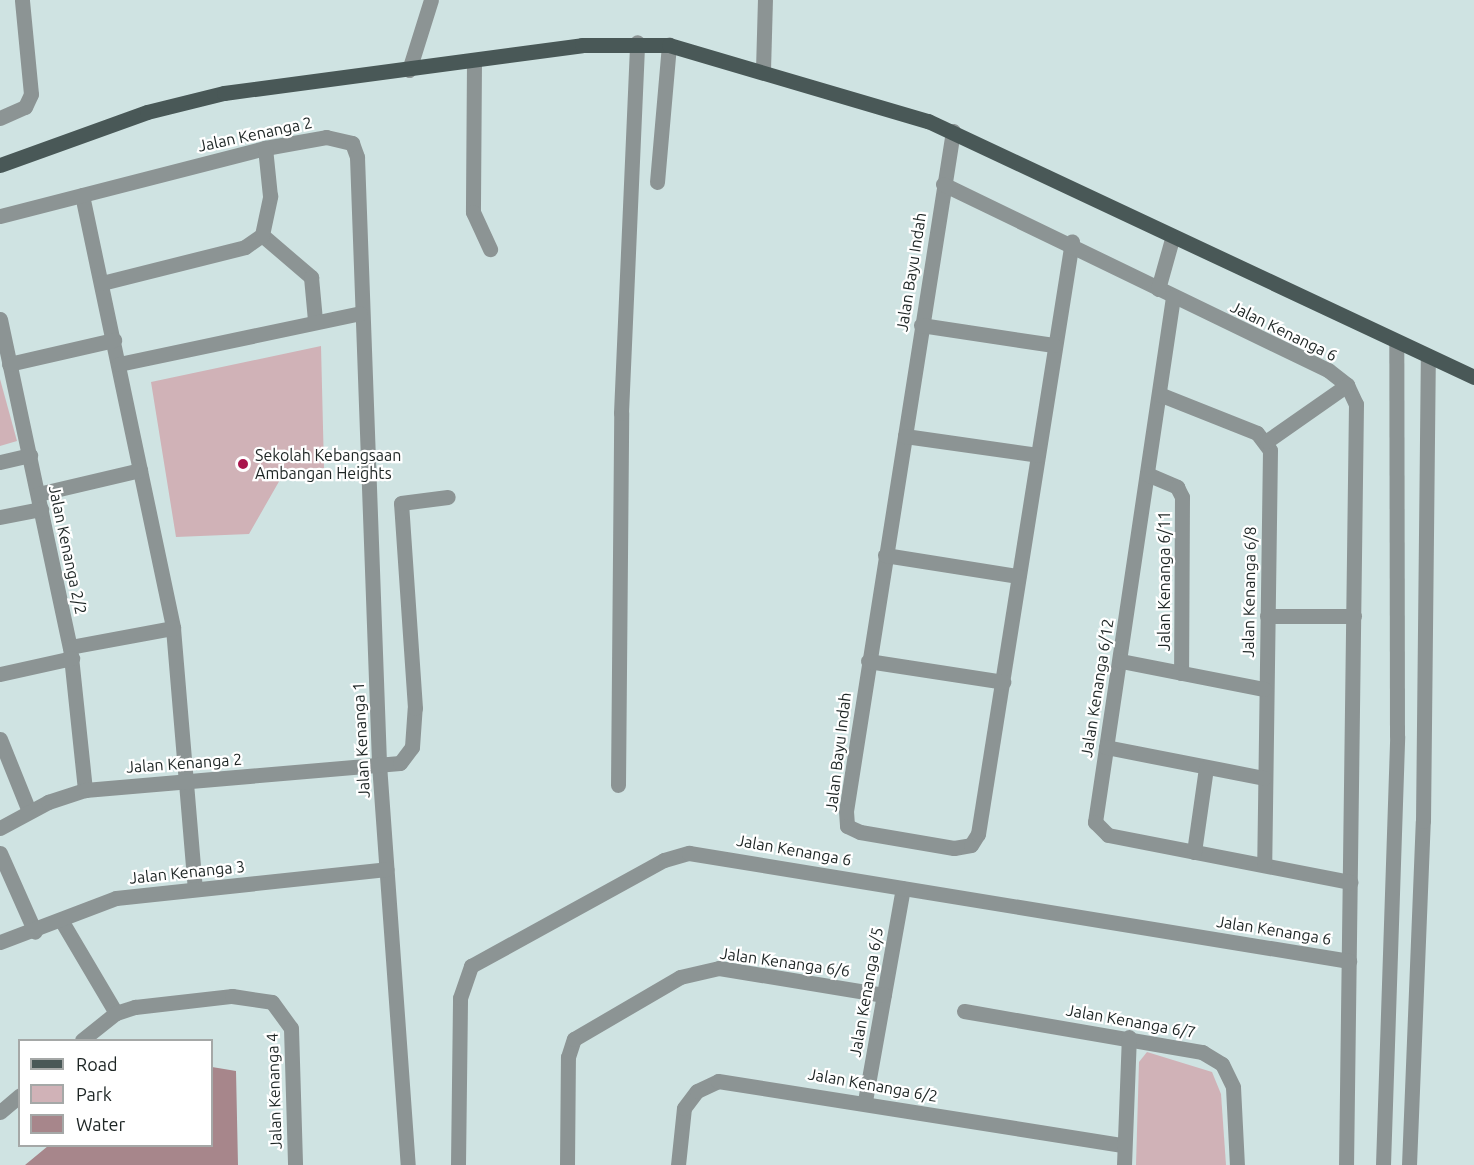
<!DOCTYPE html>
<html>
<head>
<meta charset="utf-8">
<style>
	body { margin:0 }
	#map { position:relative; width:1474px; height:1165px; overflow:hidden; background:#cfe3e2; font-family:Ubuntu,sans-serif }
	div>[style] { position:absolute }
	.green>* { inset:0; background:#d0b2b7 }
	.water>* { inset:0; background:#a7868b }
	.minor>* { height:15px; margin:-7.5px; padding:0 7.5px; transform-origin:7.5px; border-radius:7.5px; background:#8c9494 }
	.major>* { height:15px; margin:-7.5px; padding:0 7.5px; transform-origin:7.5px; border-radius:7.5px; background:#495857 }
	.dots>* { width:16px; height:16px; translate:-50% -50%; box-sizing:border-box; border:3px solid #fff; border-radius:50% }
	span { translate:-50% -50%; white-space:nowrap; text-align:center; line-height:1.15; -webkit-text-stroke:4.5px #fff; paint-order:stroke }
	.street-label { font-size:16px; color:#1d2524 }
	.poi-label { font-size:16px; color:#1d2524 }
	.left { translate:0 -50%; text-align:left }
	.legend { position:absolute; left:18px; top:1039px; width:195px; height:108px; box-sizing:border-box; background:#fff; border:2px solid #a5a8a7; margin:0; padding:8px 10px; list-style:none; font-size:18px; color:#1d2524 }
	.legend li { display:flex; align-items:center; gap:12px; height:30px }
	.legend b { width:30px; border:2px solid #a5a8a7 }
</style>
</head>
<body>
<div id="map">
	<div class="green">
		<div style="clip-path:polygon(321px 346px,324px 468px,285px 471px,249px 534px,176px 537px,151px 382px)"></div>
		<div style="clip-path:polygon(0 379px,17px 441px,0 446px)"></div>
		<div style="clip-path:polygon(1147px 1052px,1212px 1072px,1221px 1094px,1226px 1165px,1136px 1165px,1139px 1062px)"></div>
	</div>
	<div class="water">
		<div style="clip-path:polygon(212px 1067px,236px 1071px,238px 1165px,25px 1165px,48px 1146px,212px 1146px)"></div>
	</div>
	<div class="minor">
		<div style="left:474px;top:61px;width:151px;rotate:90.4deg"></div>
		<div style="left:473px;top:212px;width:41px;rotate:65.3deg"></div>
		<div style="left:409px;top:70px;width:73px;rotate:-72.6deg"></div>
		<div style="left:763px;top:70px;width:70px;rotate:-88.4deg"></div>
		<div style="left:0;top:118px;width:27px;rotate:-24deg"></div>
		<div style="left:25px;top:107px;width:14px;rotate:-65deg"></div>
		<div style="left:31px;top:94px;width:94px;rotate:-95.5deg"></div>
		<div style="left:953px;top:131px;width:688px;rotate:98.94deg"></div>
		<div style="left:846px;top:811px;width:15px;rotate:86deg"></div>
		<div style="left:847px;top:826px;width:14px;rotate:25deg"></div>
		<div style="left:860px;top:832px;width:95px;rotate:9.7deg"></div>
		<div style="left:954px;top:848px;width:17px;rotate:-10deg"></div>
		<div style="left:971px;top:845px;width:13px;rotate:-58deg"></div>
		<div style="left:978px;top:834px;width:600px;rotate:-80.99deg"></div>
		<div style="left:657px;top:182px;width:138px;rotate:-85deg"></div>
		<div style="left:943px;top:184px;width:428px;rotate:25.8deg"></div>
		<div style="left:1328px;top:370px;width:24px;rotate:38deg"></div>
		<div style="left:1347px;top:385px;width:21px;rotate:65deg"></div>
		<div style="left:1356px;top:404px;width:761px;rotate:90.75deg"></div>
		<div style="left:82px;top:195px;width:442px;rotate:78.1deg"></div>
		<div style="left:173px;top:628px;width:261px;rotate:85.2deg"></div>
		<div style="left:0;top:216px;width:274px;rotate:-14.4deg"></div>
		<div style="left:265px;top:148px;width:62px;rotate:-10.2deg"></div>
		<div style="left:326px;top:137px;width:27px;rotate:13deg"></div>
		<div style="left:352px;top:143px;width:15px;rotate:70deg"></div>
		<div style="left:357px;top:157px;width:607px;rotate:87.92deg"></div>
		<div style="left:379px;top:764px;width:402px;rotate:85.9deg"></div>
		<div style="left:262px;top:235px;width:65px;rotate:40.6deg"></div>
		<div style="left:311px;top:277px;width:43px;rotate:84.7deg"></div>
		<div style="left:102px;top:283px;width:147px;rotate:-14.1deg"></div>
		<div style="left:245px;top:247px;width:21px;rotate:-35deg"></div>
		<div style="left:262px;top:235px;width:40px;rotate:-78deg"></div>
		<div style="left:270px;top:196px;width:48px;rotate:-95.9deg"></div>
		<div style="left:1158px;top:289px;width:52px;rotate:-74.4deg"></div>
		<div style="left:1173px;top:297px;width:531px;rotate:98.45deg"></div>
		<div style="left:1095px;top:822px;width:18px;rotate:45deg"></div>
		<div style="left:1108px;top:835px;width:247px;rotate:11deg"></div>
		<div style="left:0;top:319px;width:335px;rotate:78deg"></div>
		<div style="left:70px;top:647px;width:144px;rotate:84deg"></div>
		<div style="left:921px;top:325px;width:134px;rotate:8.6deg"></div>
		<div style="left:9px;top:364px;width:108px;rotate:-12.9deg"></div>
		<div style="left:119px;top:364px;width:246px;rotate:-11.9deg"></div>
		<div style="left:1159px;top:394px;width:105px;rotate:21.7deg"></div>
		<div style="left:1257px;top:433px;width:21px;rotate:53deg"></div>
		<div style="left:1270px;top:450px;width:414px;rotate:90.8deg"></div>
		<div style="left:905px;top:436px;width:134px;rotate:8.1deg"></div>
		<div style="left:1267px;top:441px;width:98px;rotate:-35deg"></div>
		<div style="left:0;top:462px;width:31px;rotate:-13deg"></div>
		<div style="left:1147px;top:474px;width:33px;rotate:23deg"></div>
		<div style="left:1177px;top:487px;width:11px;rotate:63deg"></div>
		<div style="left:1182px;top:497px;width:176px;rotate:90.3deg"></div>
		<div style="left:38px;top:494px;width:105px;rotate:-13.2deg"></div>
		<div style="left:0;top:517px;width:42px;rotate:-11deg"></div>
		<div style="left:885px;top:555px;width:135px;rotate:9deg"></div>
		<div style="left:1267px;top:616px;width:87px"></div>
		<div style="left:70px;top:647px;width:105px;rotate:-10.5deg"></div>
		<div style="left:868px;top:661px;width:137px;rotate:8.8deg"></div>
		<div style="left:1121px;top:661px;width:146px;rotate:11.1deg"></div>
		<div style="left:0;top:674px;width:74px;rotate:-12.5deg"></div>
		<div style="left:0;top:739px;width:78px;rotate:68.1deg"></div>
		<div style="left:1106px;top:747px;width:161px;rotate:11.1deg"></div>
		<div style="left:618px;top:785px;width:372px;rotate:-89.5deg"></div>
		<div style="left:621px;top:413px;width:371px;rotate:-87.5deg"></div>
		<div style="left:0;top:828px;width:55px;rotate:-28.4deg"></div>
		<div style="left:48px;top:802px;width:39px;rotate:-18deg"></div>
		<div style="left:85px;top:790px;width:316px;rotate:-4.9deg"></div>
		<div style="left:400px;top:763px;width:20px;rotate:-53deg"></div>
		<div style="left:412px;top:747px;width:39px;rotate:-86deg"></div>
		<div style="left:415px;top:708px;width:205px;rotate:-93.9deg"></div>
		<div style="left:401px;top:503px;width:47px;rotate:-7.3deg"></div>
		<div style="left:1194px;top:852px;width:85px;rotate:-81.9deg"></div>
		<div style="left:0;top:853px;width:86px;rotate:66.1deg"></div>
		<div style="left:61px;top:920px;width:108px;rotate:59.4deg"></div>
		<div style="left:0;top:942px;width:124px;rotate:-20.8deg"></div>
		<div style="left:116px;top:898px;width:272px;rotate:-6.1deg"></div>
		<div style="left:964px;top:1011px;width:242px;rotate:9.8deg"></div>
		<div style="left:1202px;top:1052px;width:23px;rotate:31deg"></div>
		<div style="left:1222px;top:1064px;width:25px;rotate:64deg"></div>
		<div style="left:1233px;top:1087px;width:78px;rotate:87.1deg"></div>
		<div style="left:82px;top:1040px;width:43px;rotate:-38.5deg"></div>
		<div style="left:116px;top:1013px;width:20px;rotate:-18deg"></div>
		<div style="left:135px;top:1007px;width:98px;rotate:-6.5deg"></div>
		<div style="left:232px;top:996px;width:40px;rotate:8.5deg"></div>
		<div style="left:272px;top:1002px;width:32px;rotate:54deg"></div>
		<div style="left:291px;top:1028px;width:137px;rotate:88.3deg"></div>
		<div style="left:865px;top:1101px;width:216px;rotate:-79.9deg"></div>
		<div style="left:0;top:1112px;width:26px;rotate:-40deg"></div>
		<div style="left:458px;top:1165px;width:167px;rotate:-89.3deg"></div>
		<div style="left:460px;top:998px;width:34px;rotate:-71deg"></div>
		<div style="left:471px;top:966px;width:220px;rotate:-28.8deg"></div>
		<div style="left:664px;top:860px;width:26px;rotate:-16deg"></div>
		<div style="left:689px;top:853px;width:669px;rotate:9.29deg"></div>
		<div style="left:567px;top:1165px;width:108px;rotate:-89.5deg"></div>
		<div style="left:568px;top:1057px;width:19px;rotate:-72deg"></div>
		<div style="left:574px;top:1039px;width:123px;rotate:-30.3deg"></div>
		<div style="left:680px;top:977px;width:40px;rotate:-13deg"></div>
		<div style="left:719px;top:968px;width:167px;rotate:9.3deg"></div>
		<div style="left:678px;top:1165px;width:57px;rotate:-84deg"></div>
		<div style="left:684px;top:1108px;width:21px;rotate:-53deg"></div>
		<div style="left:697px;top:1091px;width:23px;rotate:-25deg"></div>
		<div style="left:718px;top:1081px;width:411px;rotate:9deg"></div>
		<div style="left:1124px;top:1165px;width:128px;rotate:-87.8deg"></div>
		<div style="left:1383px;top:1165px;width:429px;rotate:-88.1deg"></div>
		<div style="left:1397px;top:736px;width:394px;rotate:-90.1deg"></div>
		<div style="left:1409px;top:1165px;width:344px;rotate:-87.7deg"></div>
		<div style="left:1423px;top:821px;width:465px;rotate:-89.4deg"></div>
	</div>
	<div class="major">
		<div style="left:0;top:165px;width:156px;rotate:-19.8deg"></div>
		<div style="left:147px;top:112px;width:79px;rotate:-13.9deg"></div>
		<div style="left:224px;top:93px;width:361px;rotate:-7.6deg"></div>
		<div style="left:582px;top:45px;width:87px"></div>
		<div style="left:669px;top:45px;width:270px;rotate:16.4deg"></div>
		<div style="left:928px;top:121px;width:603px;rotate:25.12deg"></div>
	</div>
	<div class="dots">
		<div style="left:243px;top:464px;background:#a9154c"></div>
	</div>
	<div class="street-label">
		<span style="left:255px;top:134px;rotate:-12deg">Jalan Kenanga 2</span>
		<span style="left:911px;top:272px;rotate:-81deg">Jalan Bayu Indah</span>
		<span style="left:1284px;top:331px;rotate:26deg">Jalan Kenanga 6</span>
		<span style="left:68px;top:550px;rotate:78deg">Jalan Kenanga 2/2</span>
		<span style="left:1164px;top:581px;rotate:-90deg">Jalan Kenanga 6/11</span>
		<span style="left:1249px;top:592px;rotate:-89deg">Jalan Kenanga 6/8</span>
		<span style="left:1097px;top:688px;rotate:-81deg">Jalan Kenanga 6/12</span>
		<span style="left:361px;top:740px;rotate:-93deg">Jalan Kenanga 1</span>
		<span style="left:838px;top:752px;rotate:-83deg">Jalan Bayu Indah</span>
		<span style="left:184px;top:763px;rotate:-4deg">Jalan Kenanga 2</span>
		<span style="left:794px;top:850px;rotate:10deg">Jalan Kenanga 6</span>
		<span style="left:187px;top:872px;rotate:-6deg">Jalan Kenanga 3</span>
		<span style="left:1274px;top:930px;rotate:9deg">Jalan Kenanga 6</span>
		<span style="left:785px;top:962px;rotate:8deg">Jalan Kenanga 6/6</span>
		<span style="left:866px;top:992px;rotate:-80deg">Jalan Kenanga 6/5</span>
		<span style="left:1131px;top:1021px;rotate:10deg">Jalan Kenanga 6/7</span>
		<span style="left:873px;top:1085px;rotate:10deg">Jalan Kenanga 6/2</span>
		<span style="left:274px;top:1091px;rotate:-92deg">Jalan Kenanga 4</span>
	</div>
	<div class="poi-label">
		<span class="left" style="left:255px;top:464px">Sekolah Kebangsaan<br>Ambangan Heights</span>
	</div>
	<ul class="legend">
	<li><b style="height:8px;background:#495857"></b>Road</li>
	<li><b style="height:16px;background:#d0b2b7"></b>Park</li>
	<li><b style="height:16px;background:#a7868b"></b>Water</li>
	</ul>
</div>
</body>
</html>
